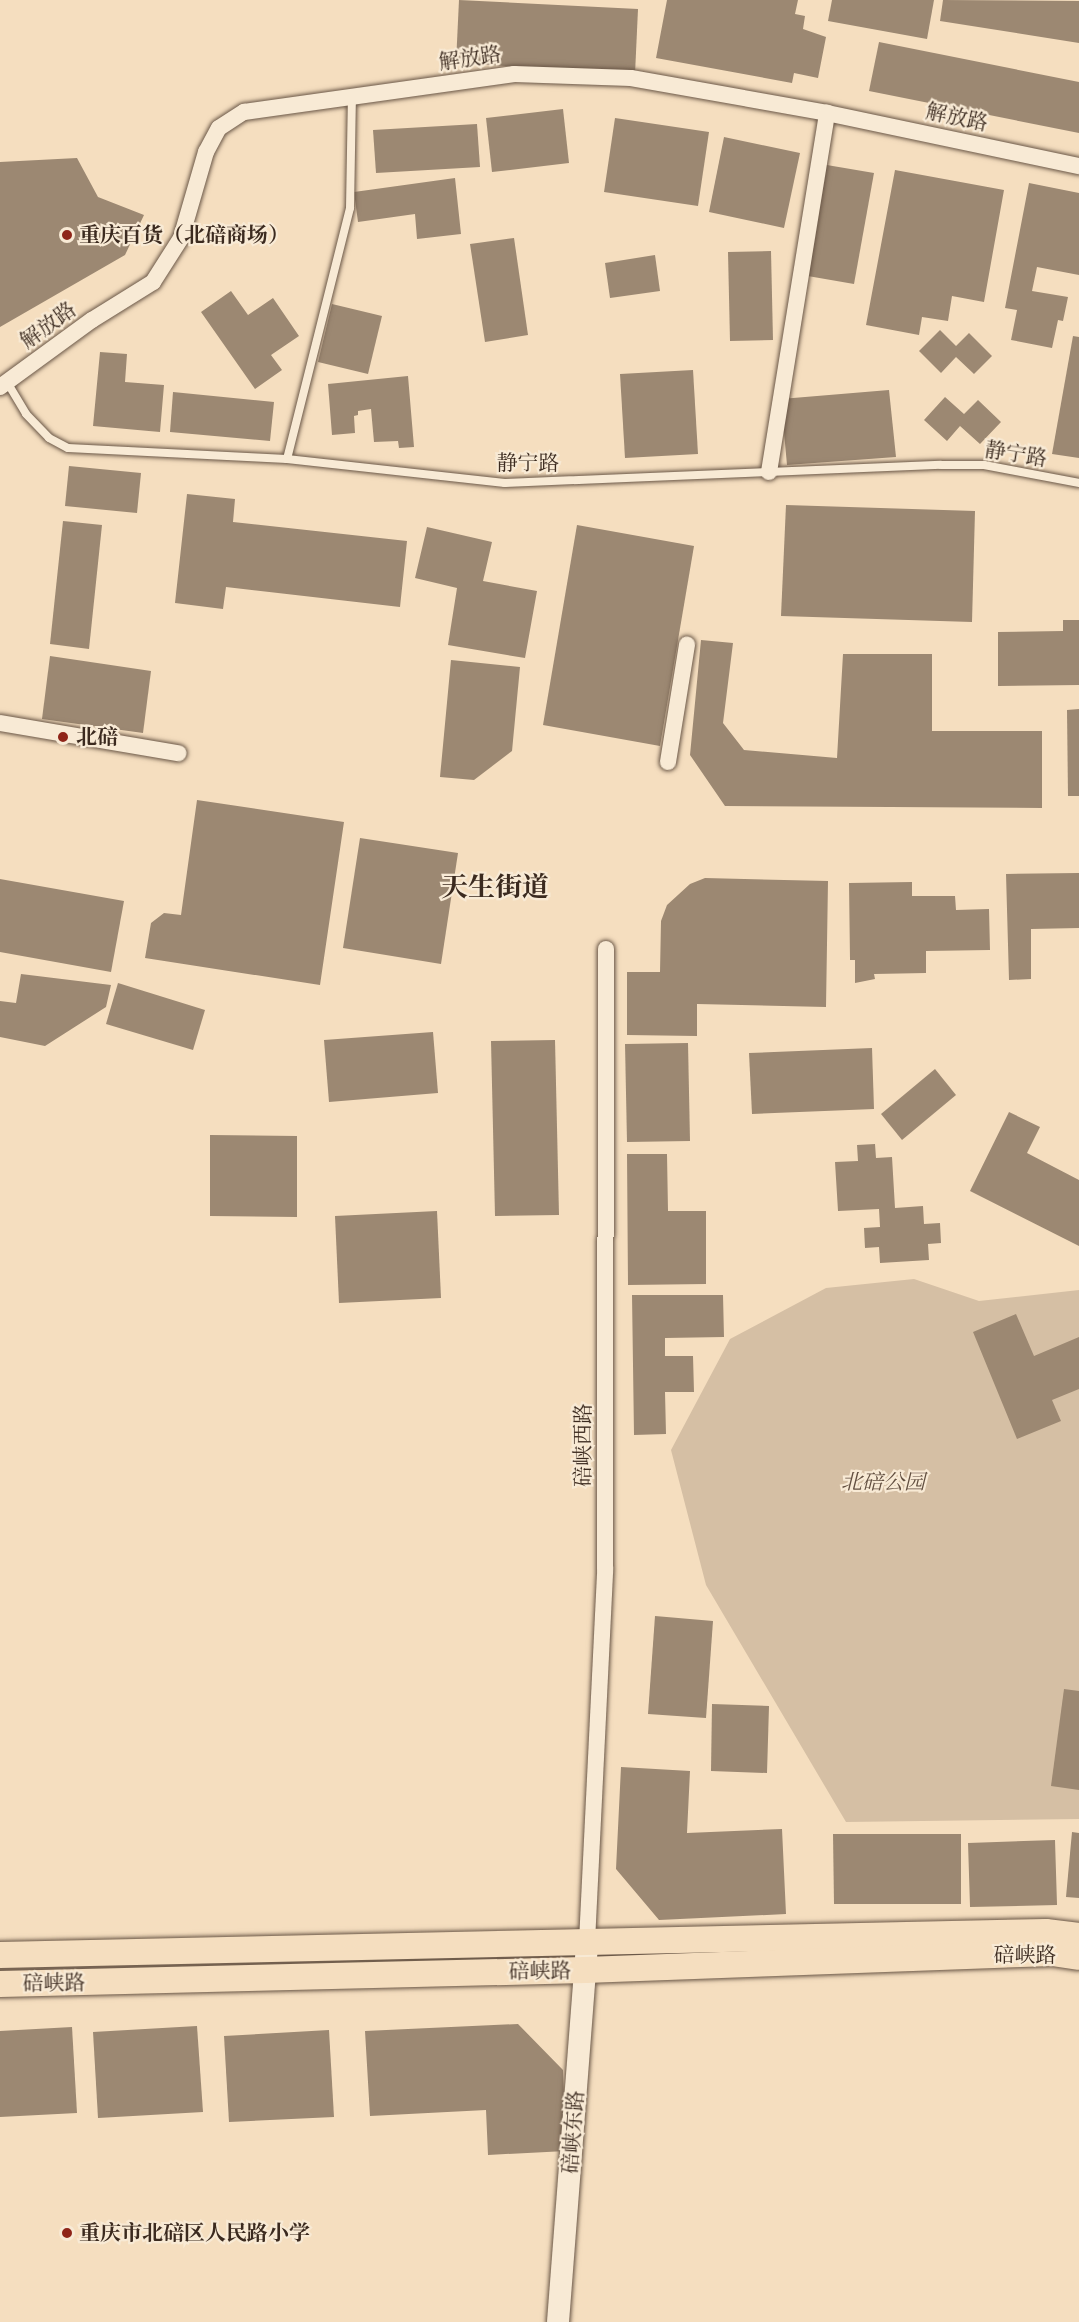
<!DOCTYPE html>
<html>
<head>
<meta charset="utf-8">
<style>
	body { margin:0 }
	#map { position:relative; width:1079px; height:2322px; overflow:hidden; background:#f5debf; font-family:"EB Garamond","Noto Serif SC",serif }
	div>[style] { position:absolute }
	.green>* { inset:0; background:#d5bfa4 }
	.building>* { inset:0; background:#9c8872 }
	.roads { filter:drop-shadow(0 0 2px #6a5747) drop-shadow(0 0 2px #6a5747) }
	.lane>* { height:8px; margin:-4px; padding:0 4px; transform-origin:4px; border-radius:4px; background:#f8ead5 }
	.street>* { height:16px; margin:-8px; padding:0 8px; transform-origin:8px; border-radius:8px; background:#f8ead5 }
	.secondary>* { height:22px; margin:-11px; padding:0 11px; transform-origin:11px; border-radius:11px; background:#f8ead5 }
	.primary>* { height:26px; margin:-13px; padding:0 13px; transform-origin:13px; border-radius:13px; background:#f5debf }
	.dots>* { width:16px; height:16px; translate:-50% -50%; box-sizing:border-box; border:3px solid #f8ead5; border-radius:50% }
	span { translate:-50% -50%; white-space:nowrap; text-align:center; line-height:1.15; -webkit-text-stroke:4.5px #f8ead5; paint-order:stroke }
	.street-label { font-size:21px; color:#3b2a1f }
	.poi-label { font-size:21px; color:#3b2a1f; font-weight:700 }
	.left { translate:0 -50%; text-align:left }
	.park-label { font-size:21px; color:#624f40; font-style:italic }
	.district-label { font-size:27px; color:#3b2a1f; font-weight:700 }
</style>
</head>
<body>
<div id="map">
	<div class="green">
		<div style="clip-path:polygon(914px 1279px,979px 1301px,1079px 1290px,1079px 1819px,846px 1822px,706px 1585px,671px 1450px,730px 1339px,826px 1288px)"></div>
	</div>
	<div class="building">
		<div style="clip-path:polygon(459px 0,638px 9px,635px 74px,456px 63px)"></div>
		<div style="clip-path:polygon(667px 0,798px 0,795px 14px,805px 16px,803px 29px,826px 37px,818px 78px,794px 73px,792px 83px,656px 58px)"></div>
		<div style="clip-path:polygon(832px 0,934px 0,927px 39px,828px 21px)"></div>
		<div style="clip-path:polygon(943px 0,1079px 1px,1079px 43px,940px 21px)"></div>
		<div style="clip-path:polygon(879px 42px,1079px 82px,1079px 133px,869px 91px)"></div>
		<div style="clip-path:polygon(563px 109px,569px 163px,492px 172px,486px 118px)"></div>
		<div style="clip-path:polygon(615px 118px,709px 132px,698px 206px,604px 192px)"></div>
		<div style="clip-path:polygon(477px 124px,480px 167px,376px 173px,373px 130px)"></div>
		<div style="clip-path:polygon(724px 137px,800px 153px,784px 228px,709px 212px)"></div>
		<div style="clip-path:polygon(77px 158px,98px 197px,144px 215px,125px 255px,0 327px,0 162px)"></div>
		<div style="clip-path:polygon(821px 164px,874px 173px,854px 284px,802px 275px)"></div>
		<div style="clip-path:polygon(895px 170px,1004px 190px,984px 302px,952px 296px,948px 321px,922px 317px,919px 335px,866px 325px)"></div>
		<div style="clip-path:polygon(455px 178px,461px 234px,417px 239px,415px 214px,358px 222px,354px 192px)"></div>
		<div style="clip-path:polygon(1029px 183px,1079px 193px,1079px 275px,1037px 267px,1032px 291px,1068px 297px,1063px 321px,1058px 320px,1052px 348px,1011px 340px,1017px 310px,1005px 308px)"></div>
		<div style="clip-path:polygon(514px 238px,528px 335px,485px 342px,470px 244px)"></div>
		<div style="clip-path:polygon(771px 251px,773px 340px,730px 341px,728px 252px)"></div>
		<div style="clip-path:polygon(655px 255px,660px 291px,610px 298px,605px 263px)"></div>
		<div style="clip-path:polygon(231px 291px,248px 315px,273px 298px,299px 336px,271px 355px,282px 370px,255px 389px,201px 312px)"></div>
		<div style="clip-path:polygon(332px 304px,382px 316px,368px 374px,318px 362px)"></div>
		<div style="clip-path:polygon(940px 330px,956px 346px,969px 333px,992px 356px,974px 374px,956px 357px,941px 373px,919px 351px)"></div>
		<div style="clip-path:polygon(1073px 336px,1079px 337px,1079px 458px,1052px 454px)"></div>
		<div style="clip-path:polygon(100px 352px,127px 354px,125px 382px,164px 385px,160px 432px,93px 426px)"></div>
		<div style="clip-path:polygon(693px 370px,698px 454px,625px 458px,620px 374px)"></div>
		<div style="clip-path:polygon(408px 376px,414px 447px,399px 448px,398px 441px,374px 442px,371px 409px,358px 411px,358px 415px,354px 416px,355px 433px,332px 435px,328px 384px)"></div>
		<div style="clip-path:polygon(889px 390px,896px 457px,787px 465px,781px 399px)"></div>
		<div style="clip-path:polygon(173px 392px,274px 402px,270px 441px,170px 432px)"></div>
		<div style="clip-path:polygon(945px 397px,964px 414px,978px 400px,1001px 422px,980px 444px,960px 426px,947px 441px,924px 420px)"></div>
		<div style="clip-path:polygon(69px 466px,141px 473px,137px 513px,65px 506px)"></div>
		<div style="clip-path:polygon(187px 494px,235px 499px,233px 522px,407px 541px,400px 607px,226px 587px,223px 609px,175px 603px)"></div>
		<div style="clip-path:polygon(786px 505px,975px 511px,972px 622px,781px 616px)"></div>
		<div style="clip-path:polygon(63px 521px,102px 525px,89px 649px,50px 644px)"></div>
		<div style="clip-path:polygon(577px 525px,694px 546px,660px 746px,543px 725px)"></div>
		<div style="clip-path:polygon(427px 527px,492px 542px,483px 581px,537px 591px,525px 658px,448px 645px,457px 588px,415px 578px)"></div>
		<div style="clip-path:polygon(1063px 620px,1079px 620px,1079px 685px,998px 686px,998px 632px,1063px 631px)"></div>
		<div style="clip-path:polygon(701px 640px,733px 643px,723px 723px,744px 750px,837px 758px,843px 654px,932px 654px,932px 731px,1042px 731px,1042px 808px,725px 806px,690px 755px)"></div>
		<div style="clip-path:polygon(50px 656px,151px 671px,143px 733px,42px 719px)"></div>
		<div style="clip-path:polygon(451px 660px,520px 667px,512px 751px,474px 780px,440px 777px)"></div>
		<div style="clip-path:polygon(1079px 709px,1079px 796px,1068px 796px,1067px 710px)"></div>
		<div style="clip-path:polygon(197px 800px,344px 822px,320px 985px,145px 958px,151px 923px,164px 913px,181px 915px)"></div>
		<div style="clip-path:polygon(360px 838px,458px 853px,441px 964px,343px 948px)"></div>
		<div style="clip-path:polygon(1079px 873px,1079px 928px,1031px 929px,1031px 979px,1009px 980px,1006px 874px)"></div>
		<div style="clip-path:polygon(705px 878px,828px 881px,826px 1007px,697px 1004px,697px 1036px,627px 1035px,627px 972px,660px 972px,661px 921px,667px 905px,690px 884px)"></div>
		<div style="clip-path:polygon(0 879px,124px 901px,111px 972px,0 952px)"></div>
		<div style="clip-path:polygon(912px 882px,912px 896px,955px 896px,956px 910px,989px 909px,990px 950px,926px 951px,926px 973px,874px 974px,875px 979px,855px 983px,855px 960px,850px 960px,849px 883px)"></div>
		<div style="clip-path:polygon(21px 974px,111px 985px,106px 1007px,45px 1046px,0 1037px,0 1001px,16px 1003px)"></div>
		<div style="clip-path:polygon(118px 983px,205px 1010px,193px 1050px,106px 1024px)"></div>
		<div style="clip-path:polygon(433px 1032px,438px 1093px,329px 1102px,324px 1040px)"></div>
		<div style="clip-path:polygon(555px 1040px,559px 1215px,495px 1216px,491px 1041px)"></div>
		<div style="clip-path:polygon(688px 1043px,690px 1141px,627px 1142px,625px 1044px)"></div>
		<div style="clip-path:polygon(872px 1048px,874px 1109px,752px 1114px,749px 1053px)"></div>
		<div style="clip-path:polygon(935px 1069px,956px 1095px,902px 1140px,881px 1114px)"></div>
		<div style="clip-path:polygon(1009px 1112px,1040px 1127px,1027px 1153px,1079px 1180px,1079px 1246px,970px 1191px)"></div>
		<div style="clip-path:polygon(210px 1135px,297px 1136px,297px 1217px,210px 1216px)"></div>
		<div style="clip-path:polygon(875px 1144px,876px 1158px,892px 1157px,895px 1208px,923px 1206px,924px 1224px,940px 1223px,941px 1243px,928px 1244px,929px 1260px,880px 1263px,879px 1247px,865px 1248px,864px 1228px,880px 1227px,879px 1209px,838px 1211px,835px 1162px,858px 1161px,857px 1145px)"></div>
		<div style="clip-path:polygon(627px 1154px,667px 1154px,668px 1211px,706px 1211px,706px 1284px,628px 1285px)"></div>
		<div style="clip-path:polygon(437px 1211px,441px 1298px,339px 1303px,335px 1216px)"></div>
		<div style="clip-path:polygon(632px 1295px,723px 1295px,724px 1337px,665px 1338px,665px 1356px,693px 1356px,694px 1392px,665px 1392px,666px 1434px,634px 1435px)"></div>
		<div style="clip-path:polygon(1016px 1314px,1034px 1356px,1079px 1337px,1079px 1389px,1052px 1400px,1061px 1421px,1017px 1439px,973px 1332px)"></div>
		<div style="clip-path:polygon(655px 1616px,713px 1621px,706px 1718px,648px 1714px)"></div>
		<div style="clip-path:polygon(1064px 1689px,1079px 1691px,1079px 1790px,1051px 1786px)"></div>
		<div style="clip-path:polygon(712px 1704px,769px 1706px,767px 1773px,711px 1771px)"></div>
		<div style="clip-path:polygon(621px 1767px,690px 1771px,687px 1833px,782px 1829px,786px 1914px,659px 1920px,616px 1869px)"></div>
		<div style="clip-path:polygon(1072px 1832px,1079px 1833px,1079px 1898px,1066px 1897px)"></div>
		<div style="clip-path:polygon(833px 1834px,961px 1834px,961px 1904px,834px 1904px)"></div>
		<div style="clip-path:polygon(1055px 1840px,1057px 1905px,970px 1907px,968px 1843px)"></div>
		<div style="clip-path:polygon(518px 2024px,563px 2070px,566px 2151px,488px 2155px,486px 2110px,370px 2116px,365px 2031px)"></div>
		<div style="clip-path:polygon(197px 2026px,203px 2112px,98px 2118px,93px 2032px)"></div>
		<div style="clip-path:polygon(72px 2027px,77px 2113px,0 2117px,0 2031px)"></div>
		<div style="clip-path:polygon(329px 2030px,334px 2117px,229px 2122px,224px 2036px)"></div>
	</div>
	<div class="roads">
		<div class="lane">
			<div style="left:7px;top:382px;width:37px;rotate:59deg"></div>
			<div style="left:26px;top:414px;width:33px;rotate:46deg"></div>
			<div style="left:49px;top:438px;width:21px;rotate:28deg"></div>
			<div style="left:68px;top:448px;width:219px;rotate:2.9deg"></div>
			<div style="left:287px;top:459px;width:219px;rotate:6.3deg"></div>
			<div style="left:505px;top:483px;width:436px;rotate:-2.4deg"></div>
			<div style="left:941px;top:465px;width:43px"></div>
			<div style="left:984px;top:465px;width:97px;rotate:10.7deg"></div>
			<div style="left:287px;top:459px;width:259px;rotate:-75.9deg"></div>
			<div style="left:350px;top:208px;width:110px;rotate:-89deg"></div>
		</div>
		<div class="street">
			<div style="left:0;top:387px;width:114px;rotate:-36.1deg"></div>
			<div style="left:92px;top:320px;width:72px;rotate:-31.9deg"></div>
			<div style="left:153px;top:282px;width:52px;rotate:-57.5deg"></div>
			<div style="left:181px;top:238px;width:90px;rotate:-73.8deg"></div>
			<div style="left:206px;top:152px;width:27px;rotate:-62deg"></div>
			<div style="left:219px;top:128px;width:30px;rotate:-33deg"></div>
			<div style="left:244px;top:112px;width:273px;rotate:-8deg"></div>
			<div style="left:514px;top:74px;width:117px;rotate:2deg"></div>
			<div style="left:631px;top:78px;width:199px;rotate:10.1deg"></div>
			<div style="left:827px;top:113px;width:258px;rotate:11.9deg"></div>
			<div style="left:769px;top:472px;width:364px;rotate:-80.8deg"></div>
			<div style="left:0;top:723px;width:181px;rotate:9.6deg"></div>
			<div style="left:668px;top:762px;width:119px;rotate:-80.8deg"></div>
			<div style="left:587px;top:1942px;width:373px;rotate:-87.2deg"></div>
			<div style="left:605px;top:1569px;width:620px;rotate:-89.91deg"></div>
		</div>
		<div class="secondary">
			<div style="left:558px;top:2322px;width:381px;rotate:-85.6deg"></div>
		</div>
		<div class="primary">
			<div style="left:0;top:1955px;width:1046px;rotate:-1.26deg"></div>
			<div style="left:1046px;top:1932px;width:33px;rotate:7deg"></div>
			<div style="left:0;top:1984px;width:585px;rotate:-1.37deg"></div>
			<div style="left:585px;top:1970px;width:467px;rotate:-2.1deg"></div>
			<div style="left:1052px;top:1953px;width:27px;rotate:8deg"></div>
		</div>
	</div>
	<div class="dots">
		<div style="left:67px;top:235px;background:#8f2418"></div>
		<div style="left:63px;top:737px;background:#8f2418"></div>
		<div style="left:67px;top:2233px;background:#8f2418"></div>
	</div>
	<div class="street-label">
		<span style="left:470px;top:58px;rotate:-8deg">解放路</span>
		<span style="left:957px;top:117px;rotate:12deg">解放路</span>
		<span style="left:48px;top:325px;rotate:-36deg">解放路</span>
		<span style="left:1016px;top:454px;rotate:9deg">静宁路</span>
		<span style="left:528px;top:463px">静宁路</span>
		<span style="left:583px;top:1445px;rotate:-90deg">碚峡西路</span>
		<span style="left:1025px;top:1955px">碚峡路</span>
		<span style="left:540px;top:1971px;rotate:-1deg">碚峡路</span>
		<span style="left:54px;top:1983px;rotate:-1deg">碚峡路</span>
		<span style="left:573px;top:2132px;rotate:-86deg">碚峡东路</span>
	</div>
	<div class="poi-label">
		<span class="left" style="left:79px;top:235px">重庆百货（北碚商场）</span>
		<span class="left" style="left:76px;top:737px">北碚</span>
		<span class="left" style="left:79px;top:2233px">重庆市北碚区人民路小学</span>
	</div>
	<div class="park-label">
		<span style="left:883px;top:1482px">北碚公园</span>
	</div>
	<div class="district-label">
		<span style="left:495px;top:887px">天生街道</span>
	</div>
</div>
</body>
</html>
